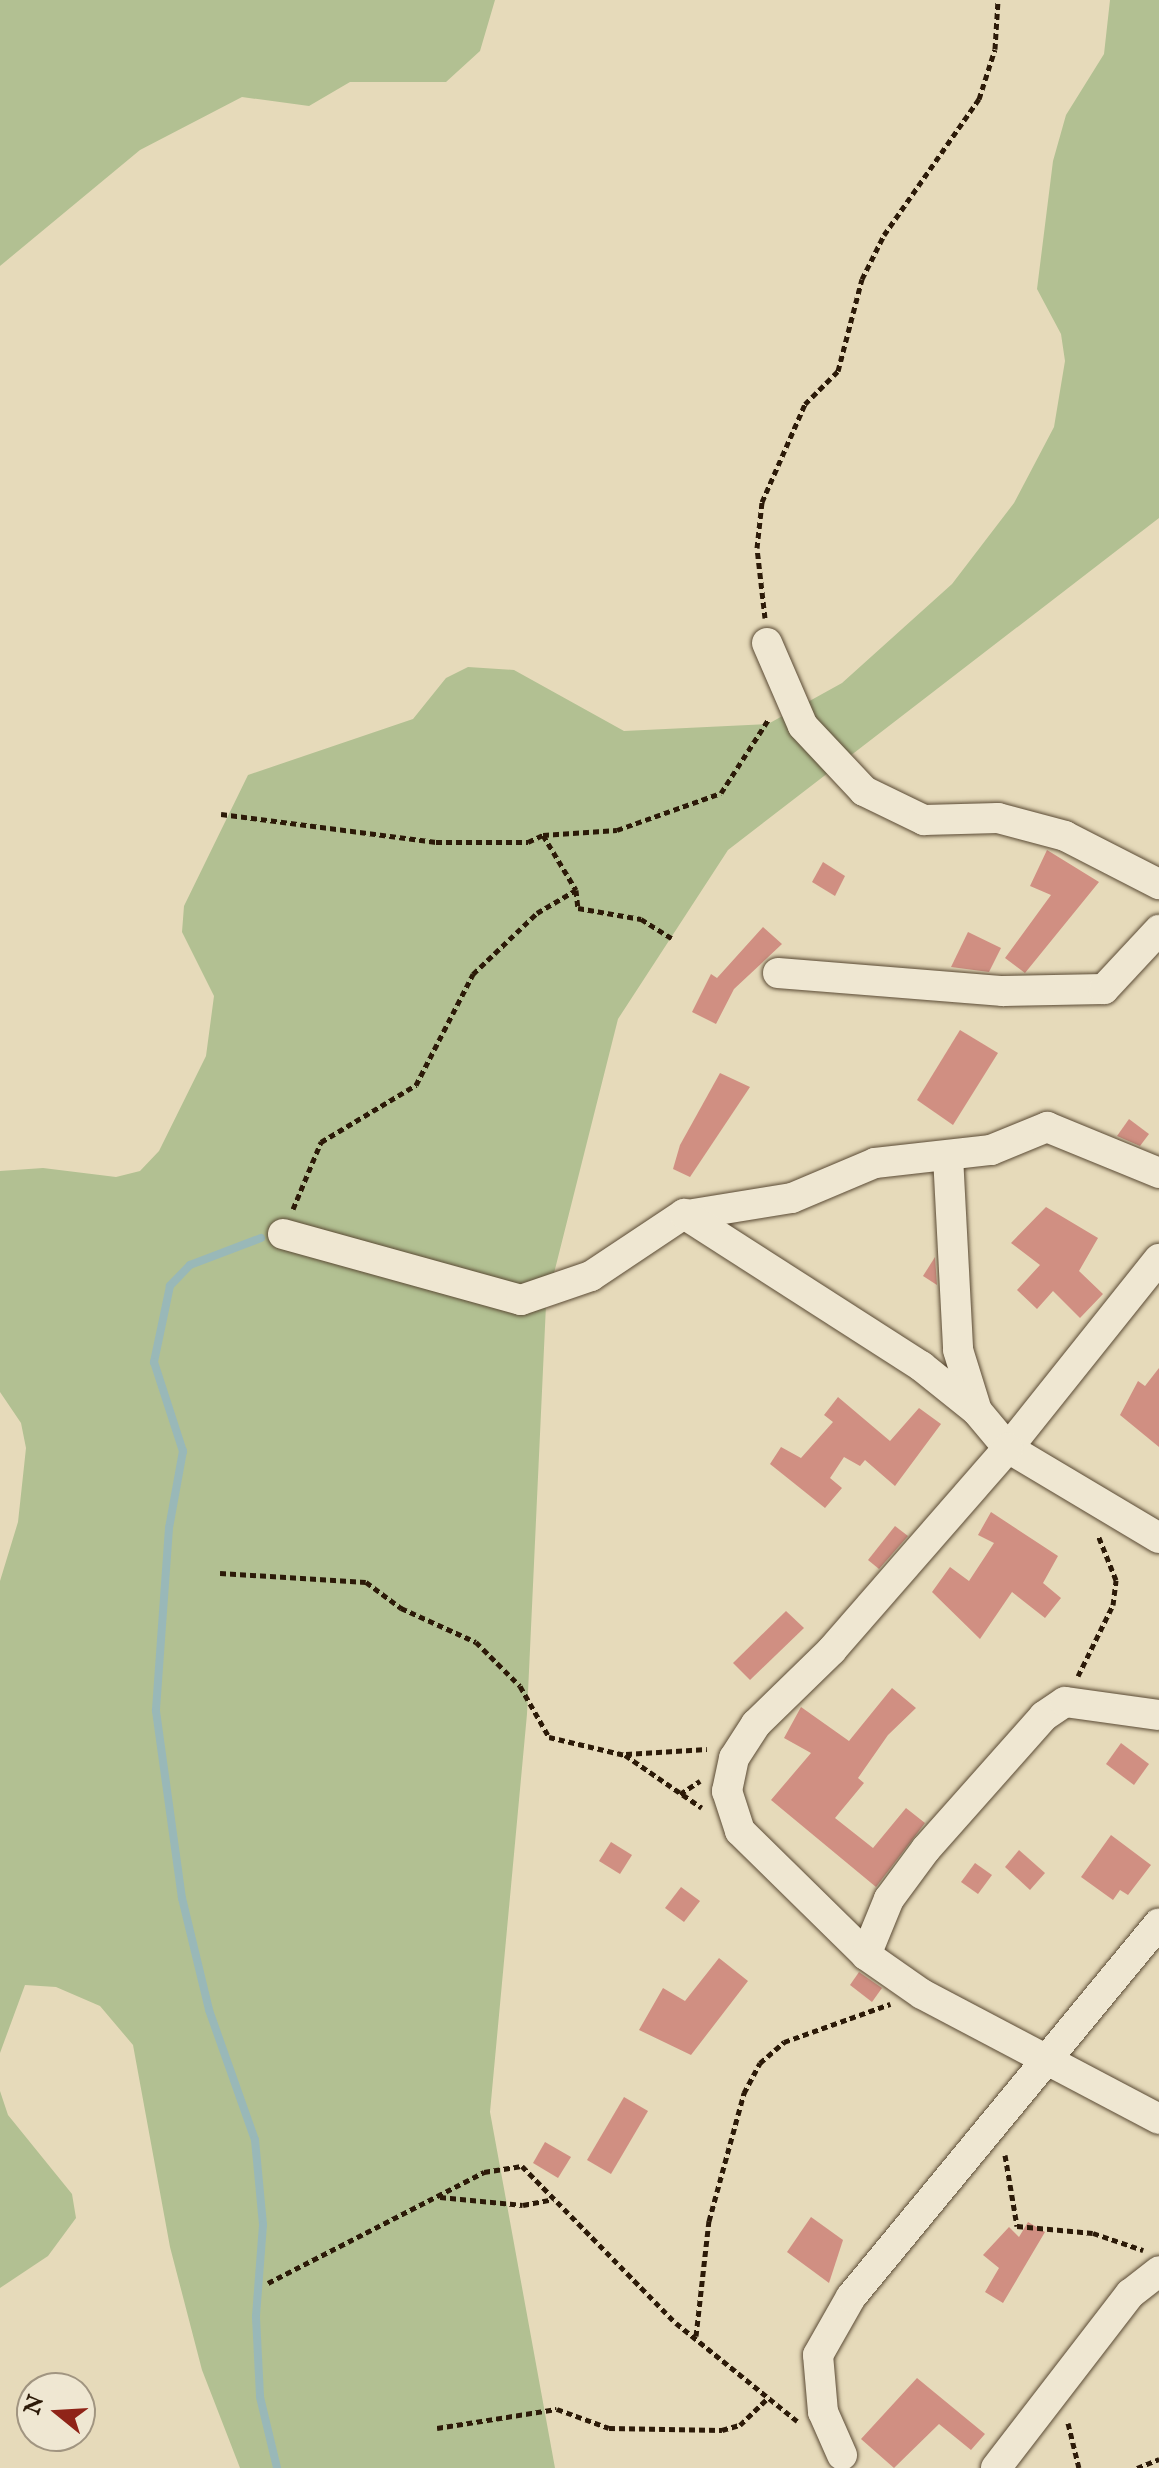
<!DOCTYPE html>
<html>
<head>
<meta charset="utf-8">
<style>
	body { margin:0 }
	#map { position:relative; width:1159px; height:2468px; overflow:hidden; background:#e6daba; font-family:"IM FELL English",serif }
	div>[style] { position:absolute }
	.green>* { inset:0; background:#b2c092 }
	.stream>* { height:8px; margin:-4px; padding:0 4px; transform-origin:4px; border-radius:4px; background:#99b8b8 }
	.building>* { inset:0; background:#d08f82 }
	.path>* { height:5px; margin-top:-2.5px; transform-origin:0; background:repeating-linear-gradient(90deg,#2c1a08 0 6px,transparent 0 10px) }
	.roads { filter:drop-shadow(0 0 2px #5a4a34) drop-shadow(0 0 2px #5a4a34) }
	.street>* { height:30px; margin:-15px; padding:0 15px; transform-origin:15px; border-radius:15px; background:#efe7d2 }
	span { translate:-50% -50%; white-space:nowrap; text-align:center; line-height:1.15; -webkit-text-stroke:6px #efe7d2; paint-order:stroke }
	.north { position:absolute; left:16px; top:2372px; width:80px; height:80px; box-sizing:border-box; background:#efe7d2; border:2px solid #a19581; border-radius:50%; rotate:288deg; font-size:22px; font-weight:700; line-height:32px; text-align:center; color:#2c1a08 }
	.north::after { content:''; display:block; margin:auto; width:28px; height:36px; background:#8f2418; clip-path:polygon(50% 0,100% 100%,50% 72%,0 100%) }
</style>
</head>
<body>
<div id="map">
	<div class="green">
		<div style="clip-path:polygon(0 0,495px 0,480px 51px,446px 82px,350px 82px,309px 106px,242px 97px,140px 150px,0 266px)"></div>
		<div style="clip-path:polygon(1110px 0,1159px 0,1159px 518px,728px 850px,618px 1019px,546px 1305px,527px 1714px,490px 2112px,555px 2468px,240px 2468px,202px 2370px,170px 2247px,133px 2045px,100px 2006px,56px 1987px,25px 1985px,0 2053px,0 1581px,18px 1522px,26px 1448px,21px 1423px,0 1392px,0 1171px,43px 1168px,116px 1177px,140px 1171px,159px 1151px,206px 1056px,214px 996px,182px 932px,184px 906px,248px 775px,413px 719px,446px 678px,468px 667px,514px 670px,624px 731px,768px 724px,842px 683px,952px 584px,1014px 503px,1054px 427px,1065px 361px,1061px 334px,1037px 289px,1053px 161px,1066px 115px,1104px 54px)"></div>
		<div style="clip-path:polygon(0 2091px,8px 2115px,72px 2194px,76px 2218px,48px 2256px,0 2288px)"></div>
	</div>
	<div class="stream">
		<div style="left:261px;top:1238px;width:76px;rotate:159.2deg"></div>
		<div style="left:190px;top:1265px;width:29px;rotate:134deg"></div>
		<div style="left:170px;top:1286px;width:78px;rotate:101.9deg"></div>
		<div style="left:154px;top:1362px;width:94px;rotate:72deg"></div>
		<div style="left:183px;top:1451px;width:78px;rotate:100.3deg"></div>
		<div style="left:169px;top:1528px;width:183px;rotate:94.1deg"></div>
		<div style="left:156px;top:1711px;width:189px;rotate:82.1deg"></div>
		<div style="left:182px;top:1898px;width:115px;rotate:76.4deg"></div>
		<div style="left:209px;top:2010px;width:138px;rotate:70.5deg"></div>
		<div style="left:255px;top:2140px;width:85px;rotate:84.6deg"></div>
		<div style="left:263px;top:2225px;width:92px;rotate:94.4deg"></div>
		<div style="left:256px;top:2317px;width:80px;rotate:87.1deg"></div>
		<div style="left:260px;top:2397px;width:73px;rotate:76.5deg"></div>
	</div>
	<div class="building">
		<div style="clip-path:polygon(1047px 850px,1099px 882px,1025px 973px,1005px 958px,1051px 895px,1030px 886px)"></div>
		<div style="clip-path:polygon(823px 862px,845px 876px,835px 896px,812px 882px)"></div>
		<div style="clip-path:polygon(763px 927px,782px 944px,734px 989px,716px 1024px,692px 1012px,711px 974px,717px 978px)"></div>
		<div style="clip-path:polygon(968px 932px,1001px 948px,989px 972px,951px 967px)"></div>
		<div style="clip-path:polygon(960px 1030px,998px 1053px,953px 1125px,917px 1100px)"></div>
		<div style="clip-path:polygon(720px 1073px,750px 1087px,690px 1177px,673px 1169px,680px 1145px)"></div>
		<div style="clip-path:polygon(1129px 1119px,1149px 1134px,1140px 1146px,1117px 1136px)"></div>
		<div style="clip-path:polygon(1046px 1207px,1098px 1238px,1079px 1271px,1103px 1294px,1080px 1318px,1053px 1291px,1037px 1309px,1017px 1290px,1040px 1265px,1011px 1243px)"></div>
		<div style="clip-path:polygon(935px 1257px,937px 1285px,923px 1276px)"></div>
		<div style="clip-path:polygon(1159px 1368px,1159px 1447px,1120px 1415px,1138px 1381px,1145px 1386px)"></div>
		<div style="clip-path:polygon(838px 1397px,890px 1441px,919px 1408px,941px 1424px,895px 1486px,865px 1460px,860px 1466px,844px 1457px,830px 1478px,842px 1488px,825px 1508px,770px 1464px,781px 1447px,801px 1458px,833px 1422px,824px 1415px)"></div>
		<div style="clip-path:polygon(991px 1512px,1058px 1556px,1043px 1583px,1061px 1598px,1045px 1618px,1012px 1592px,980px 1639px,932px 1592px,950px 1567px,969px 1581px,994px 1543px,978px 1535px)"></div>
		<div style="clip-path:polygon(895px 1526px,908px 1536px,879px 1569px,868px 1560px)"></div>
		<div style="clip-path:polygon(786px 1611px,804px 1628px,750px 1680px,733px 1663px)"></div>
		<div style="clip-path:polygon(892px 1688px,916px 1708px,888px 1735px,858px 1778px,864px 1783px,835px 1818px,873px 1848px,906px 1808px,925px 1823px,876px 1887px,771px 1800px,811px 1753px,784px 1738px,801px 1707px,849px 1741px)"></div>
		<div style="clip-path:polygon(1121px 1743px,1149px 1764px,1134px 1785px,1106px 1764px)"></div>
		<div style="clip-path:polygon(1111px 1835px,1151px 1865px,1128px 1895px,1120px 1890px,1113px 1900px,1081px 1877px)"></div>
		<div style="clip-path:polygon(611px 1842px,632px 1855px,620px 1874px,599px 1861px)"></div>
		<div style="clip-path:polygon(1019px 1850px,1045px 1873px,1030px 1890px,1005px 1867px)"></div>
		<div style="clip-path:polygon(975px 1863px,992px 1875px,978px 1894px,961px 1882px)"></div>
		<div style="clip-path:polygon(681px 1887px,700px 1901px,684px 1922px,665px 1908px)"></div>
		<div style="clip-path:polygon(719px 1958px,748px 1981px,691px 2055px,639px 2030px,663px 1988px,685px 2001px)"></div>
		<div style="clip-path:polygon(859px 1972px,882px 1988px,872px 2002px,850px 1985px)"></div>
		<div style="clip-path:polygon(624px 2097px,648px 2111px,611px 2174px,587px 2160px)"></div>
		<div style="clip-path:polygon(545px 2142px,571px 2157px,558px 2178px,533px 2163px)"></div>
		<div style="clip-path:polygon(811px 2217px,843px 2240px,829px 2283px,787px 2252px)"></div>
		<div style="clip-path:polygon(1028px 2222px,1045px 2232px,1003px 2303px,985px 2292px,999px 2268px,983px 2255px,1009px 2227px,1019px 2237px)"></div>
		<div style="clip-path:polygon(917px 2378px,985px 2434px,971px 2450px,939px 2424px,894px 2468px,861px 2439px)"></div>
	</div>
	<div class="path">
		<div style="left:765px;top:618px;width:70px;rotate:-96.5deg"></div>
		<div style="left:757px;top:548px;width:46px;rotate:-83.8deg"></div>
		<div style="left:762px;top:502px;width:107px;rotate:-66.3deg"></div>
		<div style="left:805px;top:404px;width:47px;rotate:-45deg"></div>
		<div style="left:838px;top:371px;width:95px;rotate:-75.4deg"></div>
		<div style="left:862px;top:279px;width:49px;rotate:-63.4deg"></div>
		<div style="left:884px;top:235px;width:166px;rotate:-55.1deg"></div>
		<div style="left:979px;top:99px;width:52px;rotate:-72.3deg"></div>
		<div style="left:995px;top:49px;width:49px;rotate:-86.5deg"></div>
		<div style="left:221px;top:814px;width:217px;rotate:7.4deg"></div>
		<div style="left:436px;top:842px;width:92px"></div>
		<div style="left:528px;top:842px;width:17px;rotate:-25deg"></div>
		<div style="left:543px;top:835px;width:64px;rotate:59deg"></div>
		<div style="left:576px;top:890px;width:18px;rotate:84deg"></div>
		<div style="left:578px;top:908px;width:64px;rotate:9.9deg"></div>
		<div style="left:641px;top:919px;width:36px;rotate:32deg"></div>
		<div style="left:543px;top:835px;width:74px;rotate:-3.9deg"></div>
		<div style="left:617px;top:830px;width:110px;rotate:-19.6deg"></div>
		<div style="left:721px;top:793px;width:87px;rotate:-57.2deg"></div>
		<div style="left:293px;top:1209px;width:73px;rotate:-67.3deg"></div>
		<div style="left:321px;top:1142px;width:111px;rotate:-31deg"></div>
		<div style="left:416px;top:1085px;width:125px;rotate:-62.8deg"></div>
		<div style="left:473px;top:974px;width:88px;rotate:-43.6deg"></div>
		<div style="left:537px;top:913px;width:45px;rotate:-30.5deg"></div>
		<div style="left:220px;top:1573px;width:146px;rotate:3.5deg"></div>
		<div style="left:366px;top:1582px;width:44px;rotate:36.6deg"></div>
		<div style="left:401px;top:1608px;width:82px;rotate:24.4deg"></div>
		<div style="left:476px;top:1642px;width:62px;rotate:45deg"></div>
		<div style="left:520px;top:1686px;width:59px;rotate:60.4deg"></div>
		<div style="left:549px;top:1737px;width:78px;rotate:13.3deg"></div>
		<div style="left:625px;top:1755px;width:93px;rotate:34.5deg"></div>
		<div style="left:1078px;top:1676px;width:79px;rotate:-63.8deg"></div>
		<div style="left:1113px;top:1605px;width:25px;rotate:-83deg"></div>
		<div style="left:1116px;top:1580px;width:48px;rotate:-111.8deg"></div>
		<div style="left:626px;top:1754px;width:81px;rotate:-3.5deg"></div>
		<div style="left:680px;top:1794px;width:24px;rotate:-33deg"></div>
		<div style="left:1005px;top:2155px;width:72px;rotate:80.4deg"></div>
		<div style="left:1017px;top:2226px;width:76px;rotate:5.3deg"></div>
		<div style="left:1093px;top:2233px;width:53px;rotate:18.8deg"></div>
		<div style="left:440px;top:2197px;width:83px;rotate:5.5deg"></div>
		<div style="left:523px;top:2205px;width:31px;rotate:-11deg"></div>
		<div style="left:268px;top:2283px;width:243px;rotate:-27.2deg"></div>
		<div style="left:484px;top:2172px;width:38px;rotate:-9deg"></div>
		<div style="left:522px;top:2166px;width:220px;rotate:45.6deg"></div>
		<div style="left:676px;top:2323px;width:156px;rotate:39deg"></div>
		<div style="left:696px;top:2336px;width:116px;rotate:-83.6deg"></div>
		<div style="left:709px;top:2221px;width:133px;rotate:-74.7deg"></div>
		<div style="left:744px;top:2093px;width:34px;rotate:-62deg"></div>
		<div style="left:760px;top:2063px;width:32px;rotate:-41deg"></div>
		<div style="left:784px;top:2042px;width:113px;rotate:-19.7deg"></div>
		<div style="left:1068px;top:2423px;width:46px;rotate:76.3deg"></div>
		<div style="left:437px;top:2428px;width:121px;rotate:-9deg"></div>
		<div style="left:557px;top:2409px;width:55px;rotate:20.1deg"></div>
		<div style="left:609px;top:2428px;width:113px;rotate:1deg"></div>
		<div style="left:722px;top:2430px;width:19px;rotate:-16deg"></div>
		<div style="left:740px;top:2425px;width:37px;rotate:-44deg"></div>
		<div style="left:1137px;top:2468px;width:24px;rotate:-22deg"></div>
	</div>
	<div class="roads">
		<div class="street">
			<div style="left:767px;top:643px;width:90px;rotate:66.6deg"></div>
			<div style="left:803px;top:726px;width:89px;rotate:46.8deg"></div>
			<div style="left:864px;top:791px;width:67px;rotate:25.8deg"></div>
			<div style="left:924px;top:820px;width:74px;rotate:-1.5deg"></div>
			<div style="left:998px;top:818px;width:69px;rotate:15deg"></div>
			<div style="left:1065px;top:836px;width:106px;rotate:27.1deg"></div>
			<div style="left:778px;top:973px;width:226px;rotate:4.6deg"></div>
			<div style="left:1003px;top:991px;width:101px;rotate:-1.1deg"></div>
			<div style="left:1104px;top:989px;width:81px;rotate:-47deg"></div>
			<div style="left:948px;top:1156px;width:194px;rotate:87deg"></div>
			<div style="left:958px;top:1350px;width:64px;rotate:72.7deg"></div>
			<div style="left:687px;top:1215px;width:106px;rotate:-9.2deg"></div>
			<div style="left:792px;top:1198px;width:90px;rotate:-22.9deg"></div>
			<div style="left:875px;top:1163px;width:117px;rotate:-6.4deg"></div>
			<div style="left:991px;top:1150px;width:61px;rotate:-22.3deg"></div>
			<div style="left:1047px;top:1127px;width:121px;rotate:22.3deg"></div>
			<div style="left:283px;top:1234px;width:247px;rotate:15.5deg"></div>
			<div style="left:521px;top:1300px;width:74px;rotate:-18.9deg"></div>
			<div style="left:591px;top:1276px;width:112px;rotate:-33.7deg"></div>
			<div style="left:684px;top:1214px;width:282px;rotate:32.7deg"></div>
			<div style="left:921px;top:1366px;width:72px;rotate:38.8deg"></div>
			<div style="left:977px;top:1411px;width:48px;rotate:50deg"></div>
			<div style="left:1008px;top:1448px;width:242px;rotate:-51.4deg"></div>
			<div style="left:1159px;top:1538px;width:176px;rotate:-149.2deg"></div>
			<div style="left:1008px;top:1448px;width:268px;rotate:131.1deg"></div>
			<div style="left:832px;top:1650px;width:106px;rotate:135.8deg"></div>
			<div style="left:756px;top:1724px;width:40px;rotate:122.9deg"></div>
			<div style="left:734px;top:1758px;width:34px;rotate:102deg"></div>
			<div style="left:727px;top:1791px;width:42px;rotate:72deg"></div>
			<div style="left:740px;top:1831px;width:177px;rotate:44.5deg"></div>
			<div style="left:866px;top:1955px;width:68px;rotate:34.9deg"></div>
			<div style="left:922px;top:1994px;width:268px;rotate:27.8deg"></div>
			<div style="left:866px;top:1955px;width:61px;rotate:-67.7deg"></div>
			<div style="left:889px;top:1899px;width:62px;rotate:-53.5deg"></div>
			<div style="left:926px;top:1849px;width:178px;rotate:-48.4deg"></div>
			<div style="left:1044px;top:1716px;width:25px;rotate:-34deg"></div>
			<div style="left:1065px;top:1702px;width:95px;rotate:7.9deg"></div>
			<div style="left:842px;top:2455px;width:47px;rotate:-113.8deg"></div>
			<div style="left:823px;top:2412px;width:57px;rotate:-95deg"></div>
			<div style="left:818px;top:2355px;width:67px;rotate:-60.4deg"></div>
			<div style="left:851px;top:2297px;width:484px;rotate:-50.5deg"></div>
			<div style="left:996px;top:2468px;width:220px;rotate:-52.4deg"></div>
			<div style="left:1130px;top:2294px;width:37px;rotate:-38deg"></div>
		</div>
	</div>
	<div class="north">N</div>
</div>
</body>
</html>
